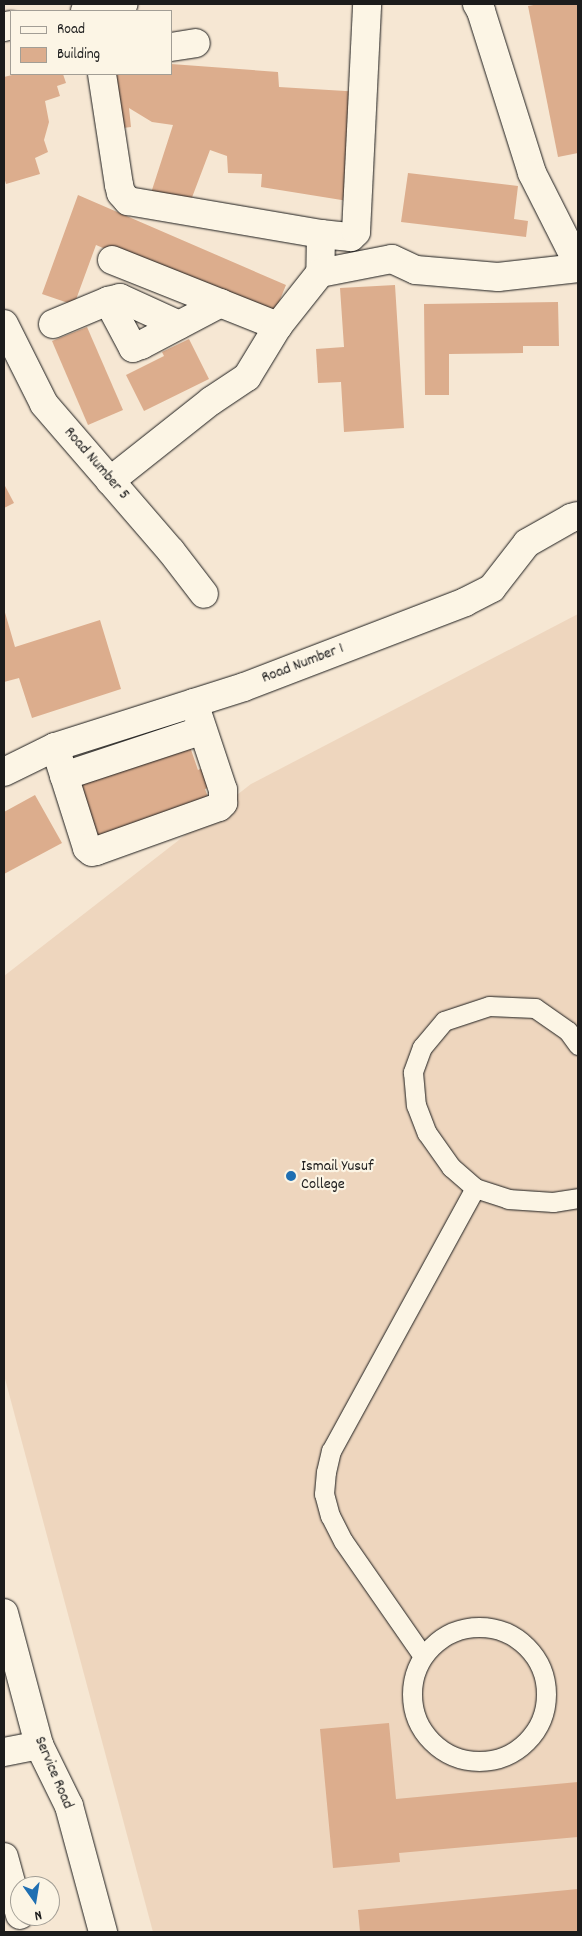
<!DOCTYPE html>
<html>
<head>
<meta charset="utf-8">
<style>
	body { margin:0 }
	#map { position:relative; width:582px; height:1936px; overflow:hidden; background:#f6e7d3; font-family:Dekko,sans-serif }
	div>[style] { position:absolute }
	.built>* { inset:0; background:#eed6be }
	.building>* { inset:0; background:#dcad8d }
	.roads { filter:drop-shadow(0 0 1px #1c1c1c) drop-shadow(0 0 1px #1c1c1c) }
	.lane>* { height:19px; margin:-9.5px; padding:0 9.5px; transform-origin:9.5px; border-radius:9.5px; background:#fcf5e5 }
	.lane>.ring { margin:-9.5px; padding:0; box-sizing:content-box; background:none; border:19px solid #fcf5e5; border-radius:50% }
	.street>* { height:28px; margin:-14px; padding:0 14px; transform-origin:14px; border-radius:14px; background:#fcf5e5 }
	.secondary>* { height:28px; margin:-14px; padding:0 14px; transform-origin:14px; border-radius:14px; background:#fcf5e5 }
	.highway>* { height:28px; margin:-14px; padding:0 14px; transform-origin:14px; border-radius:14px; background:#fcf5e5 }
	.dots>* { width:14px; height:14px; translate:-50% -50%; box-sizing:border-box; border:2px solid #fcf5e5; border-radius:50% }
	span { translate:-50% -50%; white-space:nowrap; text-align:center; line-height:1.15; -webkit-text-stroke:4.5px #fcf5e5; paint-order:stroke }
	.street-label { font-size:16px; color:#1c1c1c }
	.poi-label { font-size:16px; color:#1c1c1c }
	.left { translate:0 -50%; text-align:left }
	.frame { position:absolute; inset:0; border:5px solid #1c1c1c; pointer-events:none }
	.legend { position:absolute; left:10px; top:10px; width:162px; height:65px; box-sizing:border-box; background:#fcf5e5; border:1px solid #a29e95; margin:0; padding:6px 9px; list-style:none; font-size:15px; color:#1c1c1c }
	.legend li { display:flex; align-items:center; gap:10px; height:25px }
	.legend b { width:25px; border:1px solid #a29e95 }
	.north { position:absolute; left:10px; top:1876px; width:50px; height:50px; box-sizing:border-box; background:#fcf5e5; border:1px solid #a29e95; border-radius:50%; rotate:167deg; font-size:14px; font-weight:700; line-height:20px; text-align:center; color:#1c1c1c }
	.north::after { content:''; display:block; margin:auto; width:18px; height:22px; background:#1f6fb2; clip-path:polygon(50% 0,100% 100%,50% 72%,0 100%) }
</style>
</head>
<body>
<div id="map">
	<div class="built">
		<div style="clip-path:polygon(578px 614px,578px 1932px,153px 1932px,4px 1375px,4px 976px,251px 784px)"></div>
	</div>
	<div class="building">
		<div style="clip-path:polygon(539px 4px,578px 4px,578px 153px,558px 157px,528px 6px)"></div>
		<div style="clip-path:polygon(171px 64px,278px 72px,279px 87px,362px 92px,354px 202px,261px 187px,262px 174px,228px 173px,227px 156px,210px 150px,188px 208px,151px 193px,173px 125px,152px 122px,129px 108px,131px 127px,115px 129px,108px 74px,171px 74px)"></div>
		<div style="clip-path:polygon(16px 74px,63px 74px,66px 83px,57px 86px,60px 96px,45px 101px,49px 122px,44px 140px,48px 152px,35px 158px,40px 174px,6px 184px,4px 177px,4px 77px)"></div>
		<div style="clip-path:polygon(408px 173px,518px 186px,514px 219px,528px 221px,526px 237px,401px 222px)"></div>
		<div style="clip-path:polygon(78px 195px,286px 285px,272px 319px,96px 245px,74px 305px,42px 294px)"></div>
		<div style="clip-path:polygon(395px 285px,404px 428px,344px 432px,341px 382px,318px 383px,316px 349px,344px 347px,340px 288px)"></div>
		<div style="clip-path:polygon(558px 302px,559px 346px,523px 346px,523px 353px,449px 354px,449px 395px,425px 395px,424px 304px)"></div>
		<div style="clip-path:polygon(87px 327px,123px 410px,88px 425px,52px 341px)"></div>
		<div style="clip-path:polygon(189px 339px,209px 379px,144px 411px,126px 375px,164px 356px,162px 352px)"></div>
		<div style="clip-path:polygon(4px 484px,14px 503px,4px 508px)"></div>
		<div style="clip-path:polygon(4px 609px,15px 647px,100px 620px,121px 689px,32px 718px,19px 678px,4px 682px)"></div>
		<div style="clip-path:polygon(188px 741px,198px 770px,209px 765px,216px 785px,205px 789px,210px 803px,94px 844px,72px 781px)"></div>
		<div style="clip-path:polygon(35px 795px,62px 843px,4px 874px,4px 812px)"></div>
		<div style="clip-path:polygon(389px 1723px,396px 1799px,578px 1782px,578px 1837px,399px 1853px,400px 1862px,333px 1868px,320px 1729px)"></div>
		<div style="clip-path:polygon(578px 1889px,578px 1932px,360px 1932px,358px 1910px)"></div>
	</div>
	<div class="roads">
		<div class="lane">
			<div style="left:578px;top:1045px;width:17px;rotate:-126deg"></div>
			<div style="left:568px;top:1031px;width:40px;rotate:-145.1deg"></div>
			<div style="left:535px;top:1008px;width:46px;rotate:-177.5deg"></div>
			<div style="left:489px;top:1006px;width:47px;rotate:161.6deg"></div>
			<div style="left:444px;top:1021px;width:34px;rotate:130deg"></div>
			<div style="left:422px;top:1047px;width:27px;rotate:110deg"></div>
			<div style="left:413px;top:1072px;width:33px;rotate:85deg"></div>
			<div style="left:416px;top:1105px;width:30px;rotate:69deg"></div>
			<div style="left:427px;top:1133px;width:42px;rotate:54.8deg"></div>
			<div style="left:451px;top:1167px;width:32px;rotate:41deg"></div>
			<div style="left:475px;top:1188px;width:35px;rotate:18deg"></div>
			<div style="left:508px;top:1199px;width:45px;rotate:3.8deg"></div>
			<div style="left:553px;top:1202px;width:25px;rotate:-9deg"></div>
			<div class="ring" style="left:412px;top:1627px;width:115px;height:115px"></div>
			<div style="left:423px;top:1656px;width:140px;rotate:-124.8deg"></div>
			<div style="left:343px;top:1541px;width:28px;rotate:-117deg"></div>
			<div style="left:330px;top:1516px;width:23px;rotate:-105deg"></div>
			<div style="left:324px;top:1494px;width:22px;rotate:-85deg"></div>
			<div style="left:326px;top:1472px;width:22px;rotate:-77deg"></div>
			<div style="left:331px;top:1451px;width:300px;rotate:-61.3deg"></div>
		</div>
		<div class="street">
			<div style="left:477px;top:4px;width:8px;rotate:60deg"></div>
			<div style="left:481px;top:11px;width:170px;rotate:72.5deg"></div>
			<div style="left:532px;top:173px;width:102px;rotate:63.2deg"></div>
			<div style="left:85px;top:11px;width:39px;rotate:-10deg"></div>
			<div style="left:4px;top:27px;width:7px;rotate:-16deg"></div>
			<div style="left:171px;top:47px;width:25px;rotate:-9deg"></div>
			<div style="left:102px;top:74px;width:112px;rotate:81.3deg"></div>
			<div style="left:119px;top:185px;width:8px;rotate:76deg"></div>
			<div style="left:121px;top:193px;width:11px;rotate:49deg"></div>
			<div style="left:128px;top:201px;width:196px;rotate:9.7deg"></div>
			<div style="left:321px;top:234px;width:39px;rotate:91deg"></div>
			<div style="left:321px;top:234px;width:30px;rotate:6deg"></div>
			<div style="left:351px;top:237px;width:7px;rotate:-45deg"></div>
			<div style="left:356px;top:232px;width:228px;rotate:-87.2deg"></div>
			<div style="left:112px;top:260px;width:179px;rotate:21.7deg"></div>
			<div style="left:4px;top:324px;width:89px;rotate:63.4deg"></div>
			<div style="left:44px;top:404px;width:194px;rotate:49.2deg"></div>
			<div style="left:171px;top:551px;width:54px;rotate:52.5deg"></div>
			<div style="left:53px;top:324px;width:60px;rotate:-22.7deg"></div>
			<div style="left:179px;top:325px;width:65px;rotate:-155.4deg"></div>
			<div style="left:120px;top:298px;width:12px;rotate:166deg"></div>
			<div style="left:108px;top:301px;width:53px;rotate:62deg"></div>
			<div style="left:133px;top:348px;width:9px;rotate:-21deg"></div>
			<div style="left:141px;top:345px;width:90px;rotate:-27.7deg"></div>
			<div style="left:110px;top:481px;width:129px;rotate:-38.4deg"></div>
			<div style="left:211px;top:401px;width:43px;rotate:-33.7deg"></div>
			<div style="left:247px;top:377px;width:60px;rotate:-58.7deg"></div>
			<div style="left:278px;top:326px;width:68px;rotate:-51.6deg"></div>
			<div style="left:320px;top:273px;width:73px;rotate:-11deg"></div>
			<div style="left:392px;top:259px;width:26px;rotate:25deg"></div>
			<div style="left:416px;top:270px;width:82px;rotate:4.9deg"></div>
			<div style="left:498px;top:277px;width:81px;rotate:-6.4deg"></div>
			<div style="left:55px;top:747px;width:106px;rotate:72.4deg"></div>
			<div style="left:87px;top:848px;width:6px;rotate:39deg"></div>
			<div style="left:92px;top:852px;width:4px;rotate:-14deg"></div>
			<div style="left:96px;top:851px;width:131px;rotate:-19.7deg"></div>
			<div style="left:219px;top:807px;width:6px;rotate:-45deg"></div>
			<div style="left:223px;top:803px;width:13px;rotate:-90deg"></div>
			<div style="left:223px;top:790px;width:92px;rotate:-108.4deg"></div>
			<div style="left:4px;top:772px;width:57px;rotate:-26.1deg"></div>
			<div style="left:55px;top:747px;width:198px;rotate:-17.6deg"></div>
			<div style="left:244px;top:687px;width:237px;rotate:-21deg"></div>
			<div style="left:465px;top:602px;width:30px;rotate:-27deg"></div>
			<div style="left:492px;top:588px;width:57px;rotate:-52.1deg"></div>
			<div style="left:527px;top:543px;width:51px;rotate:-29.6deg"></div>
			<div style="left:571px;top:518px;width:7px;rotate:-16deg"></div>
			<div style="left:64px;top:776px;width:146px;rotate:-18.3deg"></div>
		</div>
		<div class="secondary">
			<div style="left:4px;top:1613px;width:137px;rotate:75.1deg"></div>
			<div style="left:39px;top:1745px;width:68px;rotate:63.8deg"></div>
			<div style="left:69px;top:1806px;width:131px;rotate:74.9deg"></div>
		</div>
		<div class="highway">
			<div style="left:4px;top:1752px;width:36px;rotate:-11deg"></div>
			<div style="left:4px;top:1857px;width:60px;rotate:74.6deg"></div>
		</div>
	</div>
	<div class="dots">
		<div style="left:291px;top:1176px;background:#1f6fb2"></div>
	</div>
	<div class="street-label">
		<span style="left:96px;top:464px;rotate:49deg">Road Number 5</span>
		<span style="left:303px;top:664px;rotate:-21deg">Road Number 1</span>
		<span style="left:53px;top:1773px;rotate:67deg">Service Road</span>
	</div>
	<div class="poi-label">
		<span class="left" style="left:301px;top:1176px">Ismail Yusuf<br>College</span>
	</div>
	<div class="frame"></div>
	<ul class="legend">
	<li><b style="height:6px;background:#fcf5e5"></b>Road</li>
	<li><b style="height:14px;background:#dcad8d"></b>Building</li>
	</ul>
	<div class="north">N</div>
</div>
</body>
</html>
